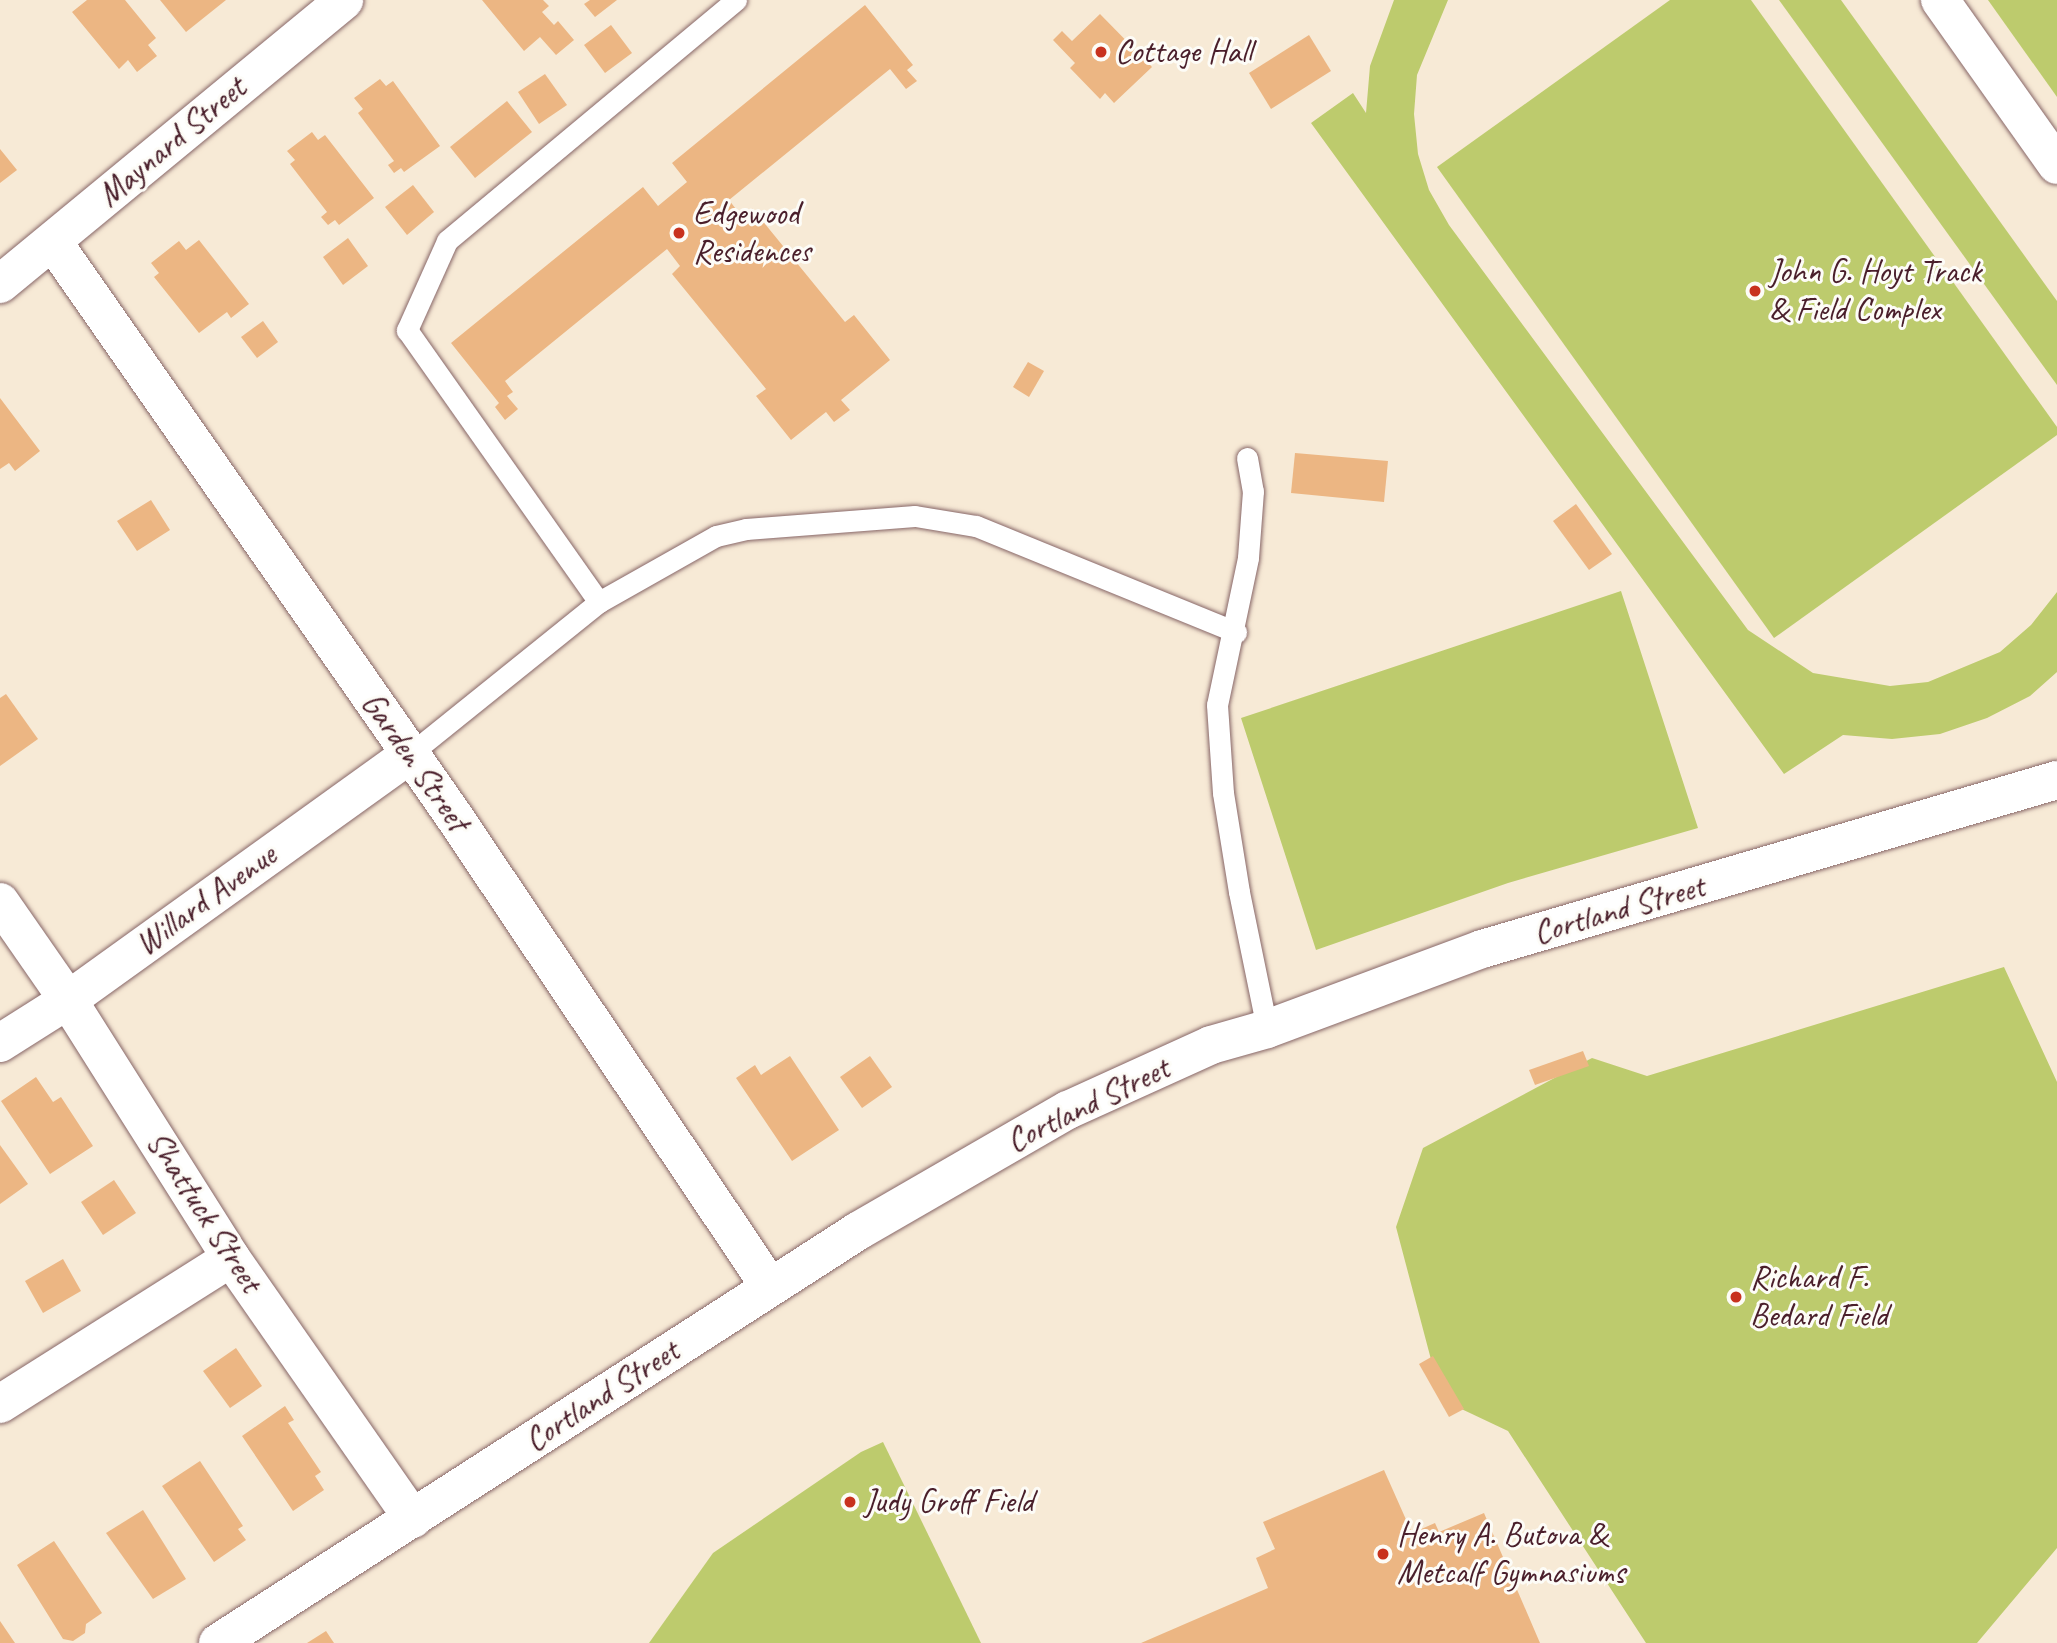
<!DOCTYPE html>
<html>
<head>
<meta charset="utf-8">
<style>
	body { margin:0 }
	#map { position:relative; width:2057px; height:1643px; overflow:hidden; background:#f7ead6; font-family:Caveat,sans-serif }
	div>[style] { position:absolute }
	.green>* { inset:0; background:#bdcb6d }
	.building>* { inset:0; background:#ecb683 }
	.roads { filter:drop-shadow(0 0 2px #876667) drop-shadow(0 0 2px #876667) }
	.service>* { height:21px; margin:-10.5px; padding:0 10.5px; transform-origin:10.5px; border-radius:10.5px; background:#fff }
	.minor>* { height:38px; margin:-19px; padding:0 19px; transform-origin:19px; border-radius:19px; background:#fff }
	.dots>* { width:19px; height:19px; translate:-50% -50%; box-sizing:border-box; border:4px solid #fdfcf7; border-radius:50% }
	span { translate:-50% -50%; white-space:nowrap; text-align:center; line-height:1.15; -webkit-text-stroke:6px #fdfcf7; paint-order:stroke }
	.poi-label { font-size:33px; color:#4a1f2b }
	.left { translate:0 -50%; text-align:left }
	.street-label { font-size:33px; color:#4a1f2b }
</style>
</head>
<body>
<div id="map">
	<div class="green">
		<div style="clip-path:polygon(1394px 0,1448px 0,1417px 75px,1414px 114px,1418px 154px,1429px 190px,1449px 225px,1748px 630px,1813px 673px,1890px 686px,1928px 682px,2000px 652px,2031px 625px,2057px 592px,2057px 672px,2030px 696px,1987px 718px,1940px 734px,1892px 739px,1843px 735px,1784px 774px,1311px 123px,1353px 93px,1366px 113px,1370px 66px)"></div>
		<div style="clip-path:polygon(1670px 0,1751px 0,2057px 427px,2057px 435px,1774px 638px,1437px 167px)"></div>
		<div style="clip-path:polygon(1779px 0,1841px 0,2057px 301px,2057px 385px)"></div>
		<div style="clip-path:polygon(1988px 0,2057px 0,2057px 97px)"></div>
		<div style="clip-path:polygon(1621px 591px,1698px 828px,1508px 883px,1316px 950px,1241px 718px)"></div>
		<div style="clip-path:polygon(2004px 967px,2057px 1082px,2057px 1548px,1977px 1643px,1646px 1643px,1508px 1431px,1453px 1405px,1433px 1367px,1396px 1227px,1423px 1148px,1592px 1058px,1647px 1076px)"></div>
		<div style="clip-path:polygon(883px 1442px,981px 1643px,649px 1643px,713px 1553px,861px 1452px)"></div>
	</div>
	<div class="building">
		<div style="clip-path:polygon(87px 0,125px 0,156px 38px,148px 45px,157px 56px,137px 72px,128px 60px,119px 69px,72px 12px)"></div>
		<div style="clip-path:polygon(160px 0,226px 0,186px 32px)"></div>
		<div style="clip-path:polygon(482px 0,543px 0,549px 6px,542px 12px,554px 25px,558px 21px,574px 40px,556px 55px,540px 37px,524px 51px)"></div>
		<div style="clip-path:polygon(590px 0,617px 0,595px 17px,584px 4px)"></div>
		<div style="clip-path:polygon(865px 5px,913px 65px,907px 70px,917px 81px,906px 89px,890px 69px,729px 200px,742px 217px,752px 208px,845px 322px,854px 315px,890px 360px,841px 400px,850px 410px,834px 422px,826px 412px,791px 440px,756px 396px,766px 389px,672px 274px,680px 266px,667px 249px,505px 381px,513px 392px,507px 396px,518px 409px,505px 420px,495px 407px,499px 403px,451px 343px,643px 187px,658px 206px,687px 182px,672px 163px)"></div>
		<div style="clip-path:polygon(1100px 14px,1152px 67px,1114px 103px,1105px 93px,1100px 99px,1070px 68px,1075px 63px,1053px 40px,1062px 31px,1072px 41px)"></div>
		<div style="clip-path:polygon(611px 25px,632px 53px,605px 73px,584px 45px)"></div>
		<div style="clip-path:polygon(1309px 35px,1331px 71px,1271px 109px,1249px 73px)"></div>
		<div style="clip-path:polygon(545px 74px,567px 105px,539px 124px,518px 92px)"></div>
		<div style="clip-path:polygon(380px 79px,386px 86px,393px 81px,440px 146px,404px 172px,401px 168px,394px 173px,388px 165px,394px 161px,358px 113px,363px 109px,354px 98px)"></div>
		<div style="clip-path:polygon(507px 101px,532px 132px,475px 178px,450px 147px)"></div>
		<div style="clip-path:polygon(312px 132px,318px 140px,325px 135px,374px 198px,339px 225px,335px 220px,328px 225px,321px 217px,327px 212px,290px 164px,295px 160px,287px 151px)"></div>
		<div style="clip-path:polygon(0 149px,17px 170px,0 183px)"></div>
		<div style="clip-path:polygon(413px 185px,434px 212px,407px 235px,385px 207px)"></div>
		<div style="clip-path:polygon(348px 238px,368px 266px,343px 285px,323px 257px)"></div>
		<div style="clip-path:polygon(199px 240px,249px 304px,231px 318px,227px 312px,199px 333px,154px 277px,159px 273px,151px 263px,179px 241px,186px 250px)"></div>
		<div style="clip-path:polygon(263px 321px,278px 342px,257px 358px,241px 337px)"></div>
		<div style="clip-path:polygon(1028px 362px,1044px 371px,1029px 397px,1013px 387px)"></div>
		<div style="clip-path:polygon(0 398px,40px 451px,15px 471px,9px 463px,0 469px)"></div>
		<div style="clip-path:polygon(1295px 453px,1388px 461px,1384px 502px,1291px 493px)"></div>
		<div style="clip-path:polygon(151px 500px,170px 530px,137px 551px,117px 521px)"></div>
		<div style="clip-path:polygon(1576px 504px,1612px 554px,1589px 570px,1553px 521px)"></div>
		<div style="clip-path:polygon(6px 694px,38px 739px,0 766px,0 698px)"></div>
		<div style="clip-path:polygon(1583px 1051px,1589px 1066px,1535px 1085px,1529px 1070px)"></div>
		<div style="clip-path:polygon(790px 1056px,839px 1130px,792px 1161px,736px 1078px,755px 1065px,761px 1075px)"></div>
		<div style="clip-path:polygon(870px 1056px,892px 1087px,862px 1108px,840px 1077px)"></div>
		<div style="clip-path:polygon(36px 1077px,53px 1102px,61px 1097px,93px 1146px,50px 1174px,1px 1101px)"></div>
		<div style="clip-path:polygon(0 1145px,28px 1184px,0 1204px)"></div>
		<div style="clip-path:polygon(114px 1180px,136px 1213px,103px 1235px,81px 1202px)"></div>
		<div style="clip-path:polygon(63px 1259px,81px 1291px,43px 1313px,25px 1281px)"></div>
		<div style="clip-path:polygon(236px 1348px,262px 1386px,230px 1408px,203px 1371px)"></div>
		<div style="clip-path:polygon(1433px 1356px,1464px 1409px,1449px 1417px,1419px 1364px)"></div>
		<div style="clip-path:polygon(285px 1406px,294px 1420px,288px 1423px,321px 1472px,315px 1476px,324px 1490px,293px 1511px,242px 1436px)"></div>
		<div style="clip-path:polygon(200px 1461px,243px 1526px,238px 1529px,246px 1540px,214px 1562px,162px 1486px)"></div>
		<div style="clip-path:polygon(1384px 1470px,1412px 1533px,1435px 1523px,1439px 1532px,1484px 1513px,1540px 1643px,1141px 1643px,1268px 1588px,1256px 1558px,1275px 1549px,1263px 1522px)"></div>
		<div style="clip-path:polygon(143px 1510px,186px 1579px,153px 1599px,106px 1533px)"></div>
		<div style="clip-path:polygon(54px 1541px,102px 1613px,86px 1624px,85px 1633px,73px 1641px,63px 1639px,17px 1565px)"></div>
		<div style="clip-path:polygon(0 1621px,15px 1643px,0 1643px)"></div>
		<div style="clip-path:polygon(326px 1631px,334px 1643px,307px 1643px)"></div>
	</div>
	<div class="roads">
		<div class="service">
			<div style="left:736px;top:0;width:376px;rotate:140.2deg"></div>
			<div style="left:447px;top:241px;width:98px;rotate:114.2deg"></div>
			<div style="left:407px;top:330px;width:333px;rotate:54.8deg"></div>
			<div style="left:599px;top:602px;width:134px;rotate:-29.4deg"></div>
			<div style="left:716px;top:536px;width:31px;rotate:-13deg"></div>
			<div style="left:746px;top:529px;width:169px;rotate:-4.4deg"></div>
			<div style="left:915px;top:516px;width:62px;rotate:9.3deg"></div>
			<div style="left:976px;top:526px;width:281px;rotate:22.2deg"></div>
			<div style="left:1247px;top:458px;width:34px;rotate:80deg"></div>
			<div style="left:1253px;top:491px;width:67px;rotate:94.3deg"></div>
			<div style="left:1248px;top:558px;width:150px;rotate:101.9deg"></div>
			<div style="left:1217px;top:705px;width:88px;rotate:86.1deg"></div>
			<div style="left:1223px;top:793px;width:100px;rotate:80.8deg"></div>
			<div style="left:1239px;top:892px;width:140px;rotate:78.4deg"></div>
			<div style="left:410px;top:754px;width:243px;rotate:-38.8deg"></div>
		</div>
		<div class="minor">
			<div style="left:1940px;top:0;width:202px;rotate:54.7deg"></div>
			<div style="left:53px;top:242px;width:699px;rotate:55.08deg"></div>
			<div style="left:453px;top:815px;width:569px;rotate:56.11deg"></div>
			<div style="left:0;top:284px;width:446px;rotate:-39.5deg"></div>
			<div style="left:0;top:902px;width:119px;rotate:55.2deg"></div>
			<div style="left:68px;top:1000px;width:305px;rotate:57.7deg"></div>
			<div style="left:231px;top:1258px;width:318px;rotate:55.1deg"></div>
			<div style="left:0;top:1043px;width:80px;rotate:-32.3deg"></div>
			<div style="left:68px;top:1000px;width:421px;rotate:-35.7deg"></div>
			<div style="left:0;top:1404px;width:273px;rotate:-32.3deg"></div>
			<div style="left:218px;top:1643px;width:761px;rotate:-32.77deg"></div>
			<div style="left:858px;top:1231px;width:242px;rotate:-30deg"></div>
			<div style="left:1068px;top:1110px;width:157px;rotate:-24.4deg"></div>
			<div style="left:1211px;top:1045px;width:58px;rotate:-15.9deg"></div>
			<div style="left:1267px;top:1029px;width:229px;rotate:-20.4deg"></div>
			<div style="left:1482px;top:949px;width:599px;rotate:-16.38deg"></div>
		</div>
	</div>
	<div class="dots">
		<div style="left:1101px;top:52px;background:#c8321e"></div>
		<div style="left:679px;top:233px;background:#c8321e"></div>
		<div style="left:1755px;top:291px;background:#c8321e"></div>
		<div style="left:1736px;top:1297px;background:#c8321e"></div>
		<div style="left:850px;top:1502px;background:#c8321e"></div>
		<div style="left:1383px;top:1554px;background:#c8321e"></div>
	</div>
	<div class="poi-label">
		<span class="left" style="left:1115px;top:52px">Cottage Hall</span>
		<span class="left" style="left:693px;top:233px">Edgewood<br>Residences</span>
		<span class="left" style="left:1769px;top:291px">John G. Hoyt Track<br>&amp; Field Complex</span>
		<span class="left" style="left:1750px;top:1297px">Richard F.<br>Bedard Field</span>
		<span class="left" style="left:864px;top:1502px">Judy Groff Field</span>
		<span class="left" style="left:1397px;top:1554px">Henry A. Butova &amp;<br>Metcalf Gymnasiums</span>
	</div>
	<div class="street-label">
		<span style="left:172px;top:142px;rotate:-40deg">Maynard Street</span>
		<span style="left:415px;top:762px;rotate:55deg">Garden Street</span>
		<span style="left:206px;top:900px;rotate:-36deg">Willard Avenue</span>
		<span style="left:1619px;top:910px;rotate:-16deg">Cortland Street</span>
		<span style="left:1088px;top:1105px;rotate:-26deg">Cortland Street</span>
		<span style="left:204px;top:1212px;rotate:57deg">Shattuck Street</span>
		<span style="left:602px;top:1396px;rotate:-33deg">Cortland Street</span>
	</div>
</div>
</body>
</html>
